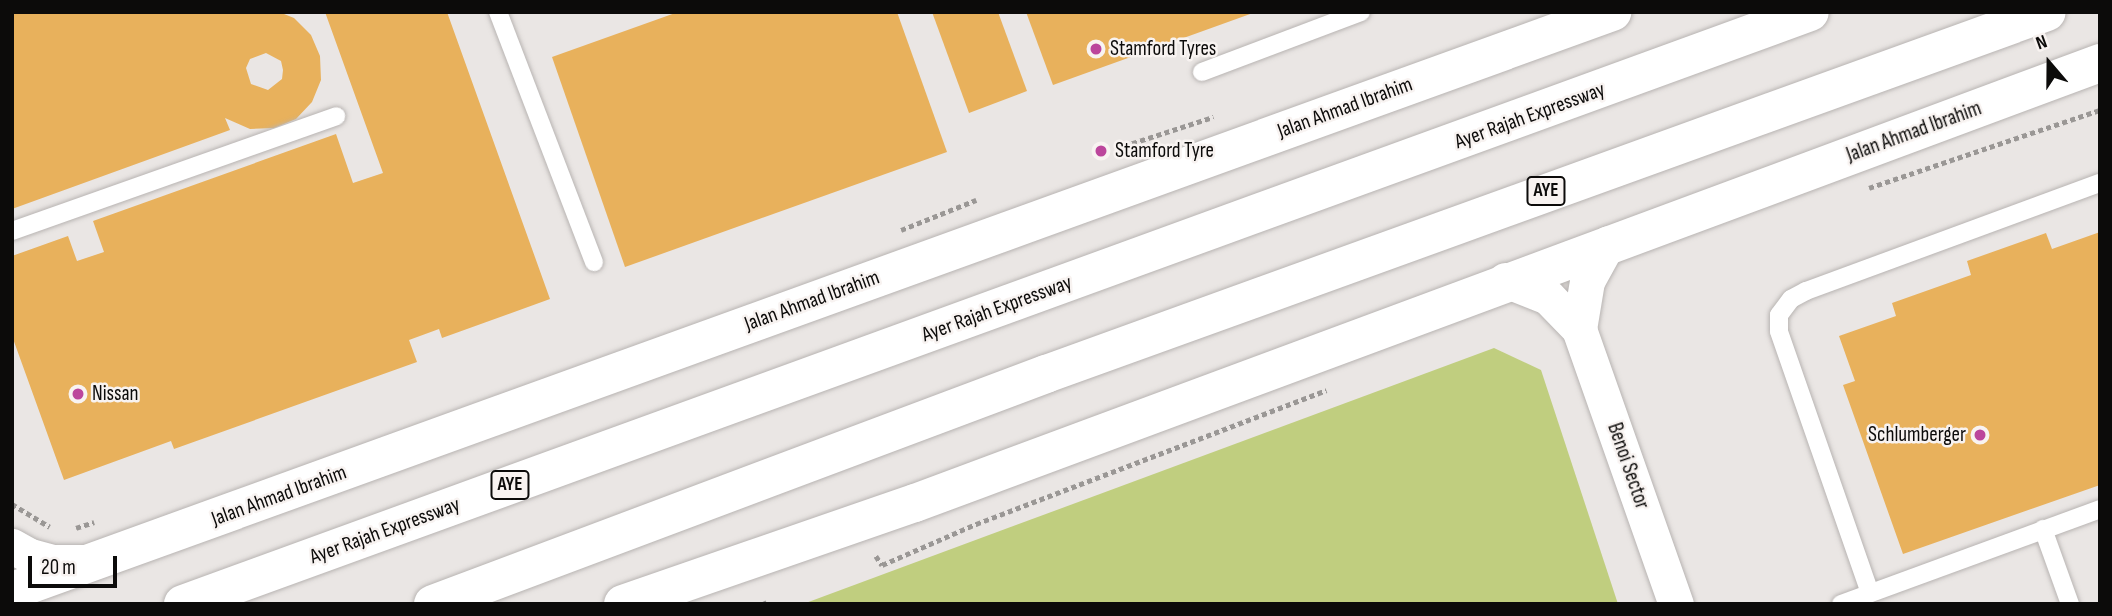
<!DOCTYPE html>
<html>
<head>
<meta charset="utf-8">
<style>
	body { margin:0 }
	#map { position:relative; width:2112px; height:616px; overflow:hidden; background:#eae6e4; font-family:"Sofia Sans Condensed",sans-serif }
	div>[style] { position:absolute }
	.green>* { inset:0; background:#c0ce7f }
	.building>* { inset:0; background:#e8b15c }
	.path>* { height:4.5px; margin-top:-2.25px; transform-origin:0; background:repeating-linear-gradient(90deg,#9a9795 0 5px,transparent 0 8.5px) }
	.roads { filter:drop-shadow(0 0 2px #b8b4b2) drop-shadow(0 0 2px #b8b4b2) }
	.lane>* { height:18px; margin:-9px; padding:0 9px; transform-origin:9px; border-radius:9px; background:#fff }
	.street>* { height:35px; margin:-17.5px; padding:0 17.5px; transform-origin:17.5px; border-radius:17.5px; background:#fff }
	.primary>* { height:38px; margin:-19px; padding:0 19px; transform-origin:19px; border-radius:19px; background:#fff }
	.highway>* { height:38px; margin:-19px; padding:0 19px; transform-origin:19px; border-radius:19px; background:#fff }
	.dots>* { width:19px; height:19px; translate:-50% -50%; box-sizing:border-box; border:4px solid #f8f3f1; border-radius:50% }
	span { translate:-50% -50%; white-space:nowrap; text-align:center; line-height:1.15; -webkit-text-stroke:5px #f8f3f1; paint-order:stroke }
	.shield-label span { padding:2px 5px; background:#f8f3f1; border:2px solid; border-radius:5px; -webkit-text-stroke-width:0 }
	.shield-label { font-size:19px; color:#0c0b0a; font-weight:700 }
	.poi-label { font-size:21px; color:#0c0b0a }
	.left { translate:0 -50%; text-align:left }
	.right { translate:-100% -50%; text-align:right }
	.street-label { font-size:21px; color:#0c0b0a }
	.frame { position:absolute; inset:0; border:14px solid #0c0b0a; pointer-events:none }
	.north { position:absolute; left:2014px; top:28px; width:70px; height:70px; -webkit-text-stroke:5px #f8f3f1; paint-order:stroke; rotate:340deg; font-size:19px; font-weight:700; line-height:28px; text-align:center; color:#0c0b0a }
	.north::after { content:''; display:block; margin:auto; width:24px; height:32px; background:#0c0b0a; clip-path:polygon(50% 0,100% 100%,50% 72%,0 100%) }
	.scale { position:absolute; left:28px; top:556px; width:89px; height:32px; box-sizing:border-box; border:4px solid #0c0b0a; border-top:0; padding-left:9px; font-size:21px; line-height:24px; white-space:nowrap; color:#0c0b0a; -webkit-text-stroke:5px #f8f3f1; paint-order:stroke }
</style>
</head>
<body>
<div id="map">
	<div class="green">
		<div style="clip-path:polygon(1494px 348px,1541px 370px,1618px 604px,803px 604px)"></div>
	</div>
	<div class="building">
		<div style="clip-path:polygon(evenodd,12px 12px,279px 12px,294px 18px,311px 35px,320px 56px,321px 80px,312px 102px,296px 119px,274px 128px,250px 129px,225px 118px,230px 130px,12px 209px,12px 12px,266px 53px,281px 61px,283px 70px,282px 79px,268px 90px,251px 84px,246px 68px,250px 59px,266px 53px)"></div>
		<div style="clip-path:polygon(325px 12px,447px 12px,550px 299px,442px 338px,439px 329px,409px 340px,417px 362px,174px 449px,171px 441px,64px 480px,12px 336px,12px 256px,68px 236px,77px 261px,104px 252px,93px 221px,336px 134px,353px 183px,383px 173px)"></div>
		<div style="clip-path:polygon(678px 12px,897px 12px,947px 152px,625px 267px,552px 57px)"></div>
		<div style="clip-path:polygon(932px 12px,998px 12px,1027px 91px,969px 113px)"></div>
		<div style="clip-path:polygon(1026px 12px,1253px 12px,1253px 13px,1053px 85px)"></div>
		<div style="clip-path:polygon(2100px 232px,2100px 485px,1903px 554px,1843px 385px,1855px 381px,1839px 336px,1896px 316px,1892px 303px,1971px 275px,1967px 261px,2046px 233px,2052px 249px)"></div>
	</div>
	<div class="path">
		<div style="left:1124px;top:146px;width:94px;rotate:-18deg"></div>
		<div style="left:1869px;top:188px;width:244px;rotate:-18.7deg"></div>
		<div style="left:901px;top:230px;width:81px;rotate:-21.8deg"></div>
		<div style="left:12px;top:504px;width:44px;rotate:31.2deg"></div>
		<div style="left:76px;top:528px;width:19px;rotate:-18deg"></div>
		<div style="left:876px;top:556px;width:11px;rotate:56deg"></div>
		<div style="left:882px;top:565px;width:103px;rotate:-23.6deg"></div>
		<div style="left:976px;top:524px;width:375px;rotate:-20.9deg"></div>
		<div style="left:763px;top:604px;width:4px;rotate:-27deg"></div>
	</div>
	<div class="roads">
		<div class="lane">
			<div style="left:498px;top:12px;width:268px;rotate:69deg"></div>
			<div style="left:1202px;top:72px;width:170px;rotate:-20.7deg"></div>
			<div style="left:12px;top:231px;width:344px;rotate:-19.5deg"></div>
			<div style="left:2043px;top:529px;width:80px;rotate:70.2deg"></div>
			<div style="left:1870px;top:593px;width:277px;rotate:-109.2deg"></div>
			<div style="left:1779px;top:331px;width:16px;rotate:-90deg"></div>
			<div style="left:1779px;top:315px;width:20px;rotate:-53deg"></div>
			<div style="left:1791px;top:299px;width:17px;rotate:-28deg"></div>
			<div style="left:1806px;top:291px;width:313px;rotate:-20.2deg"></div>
			<div style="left:1841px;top:604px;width:276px;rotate:-20.1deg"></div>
		</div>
		<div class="street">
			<div style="left:1505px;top:280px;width:46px;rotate:21.6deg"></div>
			<div style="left:1548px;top:297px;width:45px;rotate:45.9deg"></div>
			<div style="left:1579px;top:329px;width:292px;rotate:70.6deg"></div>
			<div style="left:1579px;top:329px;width:49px;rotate:-80.5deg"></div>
			<div style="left:1587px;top:281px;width:43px;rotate:-61.1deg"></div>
			<div style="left:12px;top:546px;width:21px;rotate:29deg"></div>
			<div style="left:30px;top:556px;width:24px;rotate:15deg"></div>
			<div style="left:53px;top:562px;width:36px"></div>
		</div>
		<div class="primary">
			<div style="left:12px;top:591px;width:1702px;rotate:-19.89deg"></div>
			<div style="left:623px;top:604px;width:309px;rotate:-19.1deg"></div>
			<div style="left:915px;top:503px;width:1264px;rotate:-20.37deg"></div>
		</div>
		<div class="highway">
			<div style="left:183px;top:604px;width:1731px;rotate:-19.99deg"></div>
			<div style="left:433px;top:604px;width:655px;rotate:-20.57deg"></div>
			<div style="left:1046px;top:374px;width:1064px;rotate:-19.88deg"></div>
		</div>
	</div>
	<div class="dots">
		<div style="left:1096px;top:49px;background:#bc469c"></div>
		<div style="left:1101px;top:151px;background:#bc469c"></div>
		<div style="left:78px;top:394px;background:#bc469c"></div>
		<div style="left:1980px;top:435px;background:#bc469c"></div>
	</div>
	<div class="shield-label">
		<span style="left:1546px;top:191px">AYE</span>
		<span style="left:510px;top:485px">AYE</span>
	</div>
	<div class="poi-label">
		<span class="left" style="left:1110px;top:49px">Stamford Tyres</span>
		<span class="left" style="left:1115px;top:151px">Stamford Tyre</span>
		<span class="left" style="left:92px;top:394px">Nissan</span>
		<span class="right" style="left:1966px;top:435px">Schlumberger</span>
	</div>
	<div class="street-label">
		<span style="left:1345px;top:108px;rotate:-20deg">Jalan Ahmad Ibrahim</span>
		<span style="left:1530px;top:116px;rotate:-20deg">Ayer Rajah Expressway</span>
		<span style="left:1914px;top:132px;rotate:-20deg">Jalan Ahmad Ibrahim</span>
		<span style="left:812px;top:301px;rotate:-20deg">Jalan Ahmad Ibrahim</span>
		<span style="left:997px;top:309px;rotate:-20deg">Ayer Rajah Expressway</span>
		<span style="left:1628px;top:466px;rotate:71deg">Benoi Sector</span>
		<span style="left:279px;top:496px;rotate:-20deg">Jalan Ahmad Ibrahim</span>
		<span style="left:385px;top:531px;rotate:-20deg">Ayer Rajah Expressway</span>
	</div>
	<div class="frame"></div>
	<div class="north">N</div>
	<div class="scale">20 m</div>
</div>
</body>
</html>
